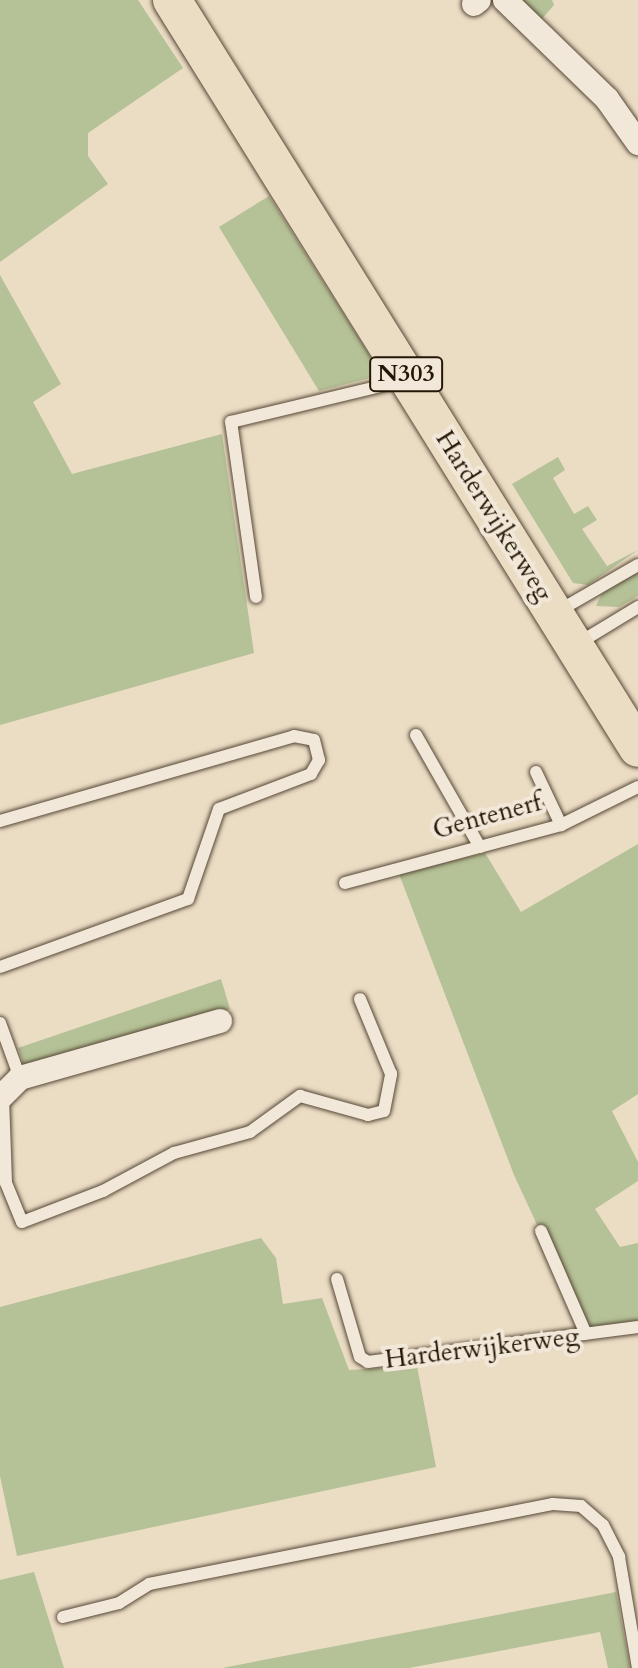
<!DOCTYPE html>
<html>
<head>
<meta charset="utf-8">
<style>
	body { margin:0 }
	#map { position:relative; width:638px; height:1668px; overflow:hidden; background:#ebdcc4; font-family:Cardo,serif }
	div>[style] { position:absolute }
	.green>* { inset:0; background:#b5c196 }
	.roads { filter:drop-shadow(0 0 2px #564836) drop-shadow(0 0 2px #564836) }
	.lane>* { height:12px; margin:-6px; padding:0 6px; transform-origin:6px; border-radius:6px; background:#f2e8d9 }
	.street>* { height:24px; margin:-12px; padding:0 12px; transform-origin:12px; border-radius:12px; background:#f2e8d9 }
	.primary>* { height:38px; margin:-19px; padding:0 19px; transform-origin:19px; border-radius:19px; background:#ebdcc4 }
	span { translate:-50% -50%; white-space:nowrap; text-align:center; line-height:1.15; -webkit-text-stroke:8px #f2e8d9; paint-order:stroke }
	.shield-label span { padding:2px 6px; background:#f2e8d9; border:2px solid; border-radius:6px; -webkit-text-stroke-width:0 }
	.shield-label { font-size:24px; color:#251706; font-weight:700 }
	.street-label { font-size:26px; color:#251706 }
</style>
</head>
<body>
<div id="map">
	<div class="green">
		<div style="clip-path:polygon(0 0,138px 0,183px 68px,88px 133px,88px 156px,108px 184px,0 262px)"></div>
		<div style="clip-path:polygon(521px 0,552px 0,554px 5px,540px 21px)"></div>
		<div style="clip-path:polygon(269px 196px,382px 375px,319px 391px,219px 227px)"></div>
		<div style="clip-path:polygon(0 275px,61px 384px,33px 402px,72px 474px,222px 434px,254px 653px,0 725px)"></div>
		<div style="clip-path:polygon(558px 457px,565px 470px,553px 478px,574px 514px,588px 506px,597px 520px,582px 529px,607px 566px,638px 550px,588px 585px,573px 583px,512px 484px)"></div>
		<div style="clip-path:polygon(638px 571px,638px 596px,619px 607px,596px 606px,603px 591px)"></div>
		<div style="clip-path:polygon(638px 844px,638px 1094px,612px 1111px,638px 1162px,638px 1181px,595px 1209px,620px 1247px,638px 1243px,638px 1322px,600px 1328px,584px 1326px,514px 1175px,399px 874px,485px 853px,521px 912px)"></div>
		<div style="clip-path:polygon(221px 979px,230px 1009px,28px 1075px,18px 1048px)"></div>
		<div style="clip-path:polygon(261px 1238px,276px 1258px,283px 1304px,322px 1298px,349px 1370px,417px 1366px,436px 1467px,17px 1556px,0 1476px,0 1307px)"></div>
		<div style="clip-path:polygon(34px 1572px,64px 1668px,0 1668px,0 1580px)"></div>
		<div style="clip-path:polygon(616px 1592px,630px 1668px,608px 1668px,600px 1632px,409px 1668px,222px 1668px)"></div>
	</div>
	<div class="roads">
		<div class="lane">
			<div style="left:256px;top:597px;width:177px;rotate:-98.1deg"></div>
			<div style="left:231px;top:422px;width:176px;rotate:-13.5deg"></div>
			<div style="left:567px;top:606px;width:82px;rotate:-30deg"></div>
			<div style="left:587px;top:638px;width:60px;rotate:-31.3deg"></div>
			<div style="left:416px;top:735px;width:129px;rotate:60.3deg"></div>
			<div style="left:536px;top:772px;width:59px;rotate:64.7deg"></div>
			<div style="left:0;top:821px;width:306px;rotate:-16.1deg"></div>
			<div style="left:294px;top:736px;width:20px;rotate:11deg"></div>
			<div style="left:314px;top:740px;width:21px;rotate:76deg"></div>
			<div style="left:319px;top:760px;width:16px;rotate:120deg"></div>
			<div style="left:311px;top:774px;width:98px;rotate:159.2deg"></div>
			<div style="left:219px;top:809px;width:95px;rotate:109deg"></div>
			<div style="left:188px;top:899px;width:200px;rotate:160.1deg"></div>
			<div style="left:345px;top:883px;width:224px;rotate:-15deg"></div>
			<div style="left:561px;top:825px;width:86px;rotate:-26.3deg"></div>
			<div style="left:0;top:1023px;width:59px;rotate:70deg"></div>
			<div style="left:3px;top:1097px;width:86px;rotate:88deg"></div>
			<div style="left:6px;top:1183px;width:42px;rotate:67.7deg"></div>
			<div style="left:22px;top:1222px;width:87px;rotate:-20.9deg"></div>
			<div style="left:103px;top:1191px;width:81px;rotate:-28.2deg"></div>
			<div style="left:174px;top:1153px;width:79px;rotate:-15.4deg"></div>
			<div style="left:250px;top:1132px;width:62px;rotate:-35.8deg"></div>
			<div style="left:300px;top:1096px;width:71px;rotate:15.6deg"></div>
			<div style="left:368px;top:1115px;width:16px;rotate:-14deg"></div>
			<div style="left:384px;top:1111px;width:38px;rotate:-79deg"></div>
			<div style="left:391px;top:1074px;width:81px;rotate:-112.5deg"></div>
			<div style="left:541px;top:1231px;width:112px;rotate:66.4deg"></div>
			<div style="left:337px;top:1279px;width:81px;rotate:73.6deg"></div>
			<div style="left:360px;top:1357px;width:9px;rotate:32deg"></div>
			<div style="left:368px;top:1362px;width:272px;rotate:-7.4deg"></div>
			<div style="left:63px;top:1617px;width:58px;rotate:-14deg"></div>
			<div style="left:119px;top:1603px;width:36px;rotate:-32deg"></div>
			<div style="left:149px;top:1584px;width:412px;rotate:-11.2deg"></div>
			<div style="left:553px;top:1504px;width:28px;rotate:4deg"></div>
			<div style="left:581px;top:1506px;width:29px;rotate:41deg"></div>
			<div style="left:603px;top:1525px;width:36px;rotate:63deg"></div>
			<div style="left:619px;top:1557px;width:113px;rotate:80.3deg"></div>
		</div>
		<div class="street">
			<div style="left:505px;top:0;width:142px;rotate:44.1deg"></div>
			<div style="left:607px;top:99px;width:54px;rotate:54.8deg"></div>
			<div style="left:474px;top:4px;width:6px;rotate:-39deg"></div>
			<div style="left:0;top:1098px;width:28px;rotate:-45deg"></div>
			<div style="left:20px;top:1078px;width:208px;rotate:-15.9deg"></div>
		</div>
		<div class="primary">
			<div style="left:172px;top:0;width:881px;rotate:58.08deg"></div>
		</div>
	</div>
	<div class="shield-label">
		<span style="left:406px;top:374px">N303</span>
	</div>
	<div class="street-label">
		<span style="left:494px;top:516px;rotate:58deg">Harderwijkerweg</span>
		<span style="left:487px;top:816px;rotate:-15deg">Gentenerf</span>
		<span style="left:482px;top:1348px;rotate:-7deg">Harderwijkerweg</span>
	</div>
</div>
</body>
</html>
